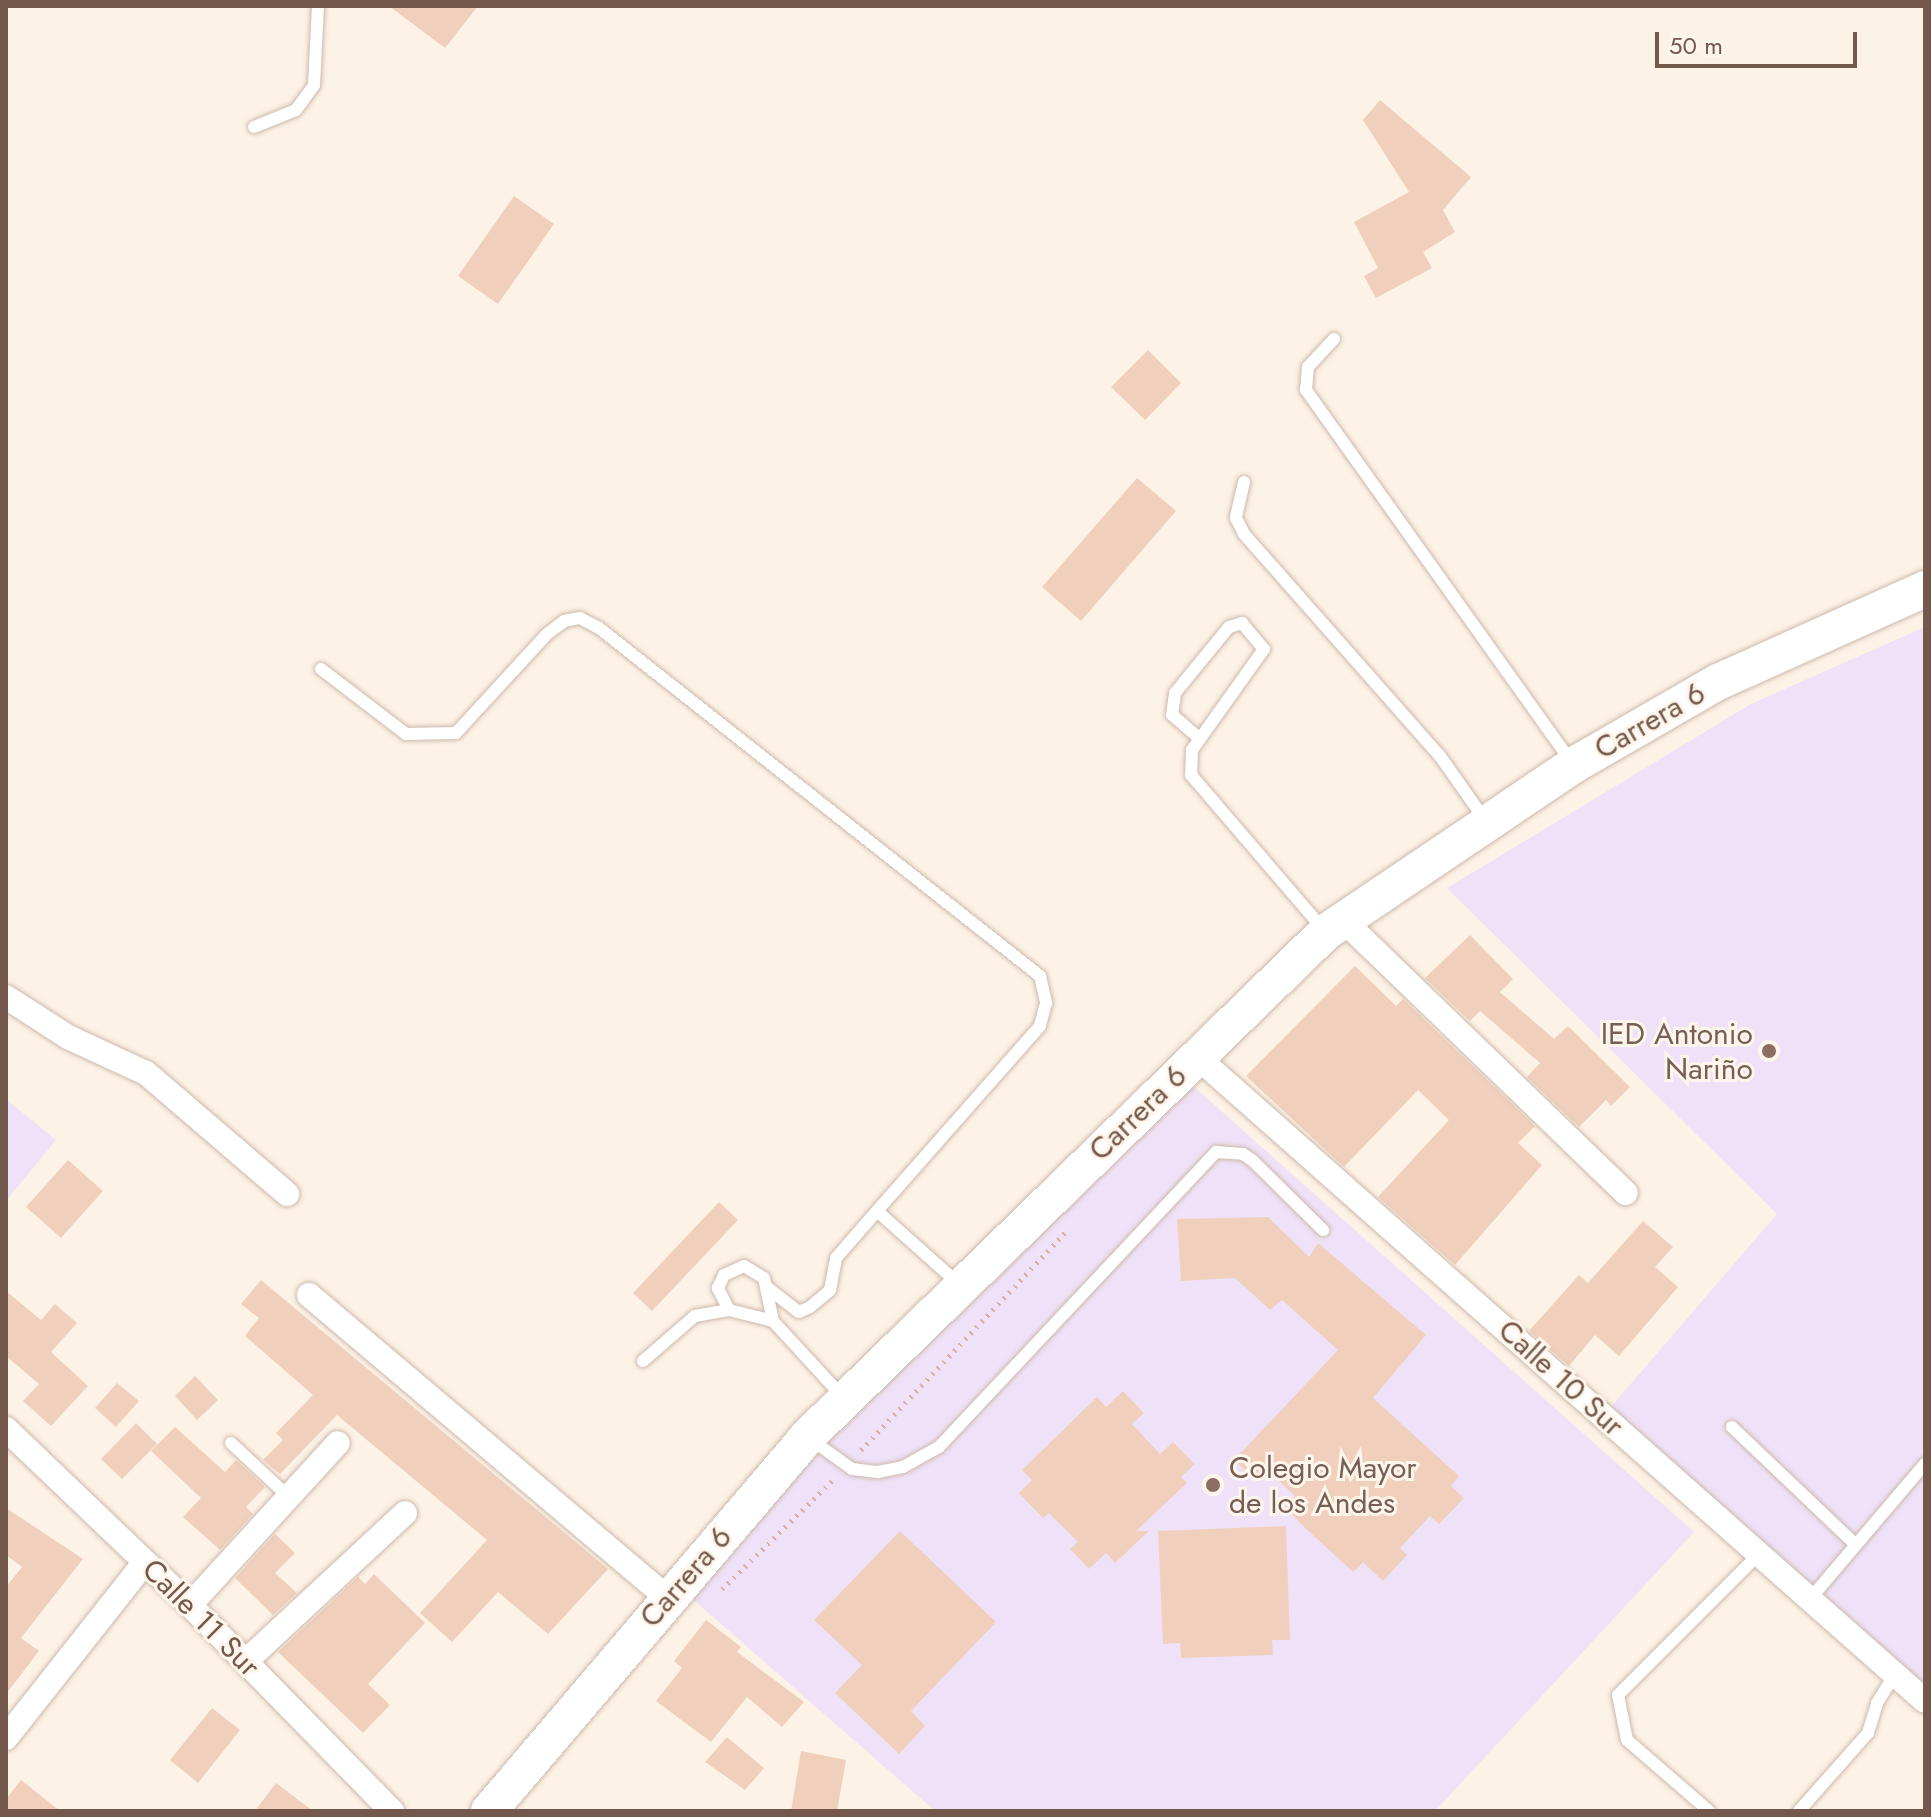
<!DOCTYPE html>
<html>
<head>
<meta charset="utf-8">
<style>
	body { margin:0 }
	#map { position:relative; width:1931px; height:1817px; overflow:hidden; background:#fcf2e5; font-family:Jost,sans-serif }
	div>[style] { position:absolute }
	.education>* { inset:0; background:#efe2f8 }
	.building>* { inset:0; background:#f0d0bd }
	.path>* { height:5px; margin-top:-2.5px; transform-origin:0; background:repeating-linear-gradient(90deg,#d5b3a0 0 2px,transparent 0 8px) }
	.roads { filter:drop-shadow(0 0 2px #cdb9ac) drop-shadow(0 0 2px #cdb9ac) }
	.service>* { height:12px; margin:-6px; padding:0 6px; transform-origin:6px; border-radius:6px; background:#fff }
	.minor>* { height:24px; margin:-12px; padding:0 12px; transform-origin:12px; border-radius:12px; background:#fff }
	.secondary>* { height:36px; margin:-18px; padding:0 18px; transform-origin:18px; border-radius:18px; background:#fff }
	.dots>* { width:22px; height:22px; translate:-50% -50%; box-sizing:border-box; border:4px solid #fef6eb; border-radius:50% }
	span { translate:-50% -50%; white-space:nowrap; text-align:center; line-height:1.15; -webkit-text-stroke:6px #fef6eb; paint-order:stroke }
	.street-label { font-size:30px; color:#74584b }
	.education-label { font-size:30px; color:#785e54 }
	.right { translate:-100% -50%; text-align:right }
	.left { translate:0 -50%; text-align:left }
	.frame { position:absolute; inset:0; border:8px solid #74584b; pointer-events:none }
	.scale { position:absolute; left:1655px; top:32px; width:202px; height:36px; box-sizing:border-box; border:4px solid #74584b; border-top:0; padding-left:10px; font-size:24px; line-height:28px; white-space:nowrap; color:#74584b; -webkit-text-stroke:6px #fef6eb; paint-order:stroke }
</style>
</head>
<body>
<div id="map">
	<div class="education">
		<div style="clip-path:polygon(1925px 627px,1925px 1692px,1609px 1409px,1777px 1214px,1447px 888px,1751px 704px)"></div>
		<div style="clip-path:polygon(1174px 1069px,1694px 1532px,1435px 1811px,935px 1811px,688px 1595px,726px 1547px)"></div>
		<div style="clip-path:polygon(6px 1099px,56px 1140px,6px 1201px)"></div>
	</div>
	<div class="building">
		<div style="clip-path:polygon(389px 6px,478px 6px,445px 48px)"></div>
		<div style="clip-path:polygon(1380px 100px,1471px 177px,1443px 210px,1455px 232px,1423px 252px,1432px 268px,1376px 298px,1364px 276px,1378px 268px,1354px 222px,1409px 192px,1363px 120px)"></div>
		<div style="clip-path:polygon(514px 196px,554px 224px,498px 304px,458px 276px)"></div>
		<div style="clip-path:polygon(1148px 350px,1181px 383px,1145px 420px,1111px 387px)"></div>
		<div style="clip-path:polygon(1137px 478px,1176px 511px,1081px 621px,1042px 587px)"></div>
		<div style="clip-path:polygon(1470px 935px,1513px 979px,1500px 992px,1554px 1039px,1568px 1026px,1630px 1087px,1611px 1106px,1606px 1100px,1579px 1127px,1527px 1077px,1540px 1063px,1480px 1011px,1470px 1021px,1425px 978px)"></div>
		<div style="clip-path:polygon(1355px 966px,1396px 1006px,1403px 999px,1535px 1126px,1518px 1143px,1542px 1165px,1455px 1265px,1378px 1197px,1449px 1120px,1418px 1090px,1344px 1167px,1246px 1076px)"></div>
		<div style="clip-path:polygon(68px 1160px,103px 1191px,61px 1238px,26px 1207px)"></div>
		<div style="clip-path:polygon(719px 1202px,738px 1220px,652px 1311px,633px 1293px)"></div>
		<div style="clip-path:polygon(1268px 1217px,1309px 1257px,1318px 1243px,1426px 1335px,1373px 1398px,1459px 1476px,1451px 1486px,1464px 1498px,1439px 1524px,1430px 1516px,1400px 1548px,1407px 1555px,1383px 1581px,1363px 1562px,1353px 1572px,1302px 1525px,1285px 1507px,1295px 1496px,1264px 1467px,1254px 1478px,1234px 1460px,1338px 1350px,1282px 1300px,1270px 1310px,1235px 1278px,1181px 1281px,1177px 1219px)"></div>
		<div style="clip-path:polygon(1643px 1221px,1673px 1247px,1655px 1267px,1678px 1287px,1619px 1356px,1595px 1335px,1569px 1366px,1529px 1331px,1579px 1275px,1588px 1283px)"></div>
		<div style="clip-path:polygon(261px 1280px,608px 1569px,548px 1634px,498px 1592px,452px 1642px,420px 1613px,487px 1540px,337px 1415px,280px 1474px,263px 1460px,283px 1440px,276px 1433px,313px 1395px,245px 1336px,259px 1318px,241px 1304px)"></div>
		<div style="clip-path:polygon(6px 1291px,41px 1320px,55px 1304px,77px 1323px,51px 1352px,88px 1386px,51px 1426px,23px 1401px,39px 1384px,6px 1356px)"></div>
		<div style="clip-path:polygon(195px 1376px,218px 1400px,197px 1420px,175px 1396px)"></div>
		<div style="clip-path:polygon(117px 1383px,139px 1401px,116px 1427px,95px 1408px)"></div>
		<div style="clip-path:polygon(1123px 1391px,1144px 1413px,1132px 1424px,1160px 1454px,1173px 1442px,1195px 1464px,1181px 1477px,1187px 1483px,1136px 1531px,1149px 1531px,1115px 1563px,1106px 1553px,1089px 1569px,1070px 1549px,1078px 1542px,1049px 1513px,1043px 1518px,1019px 1493px,1032px 1480px,1022px 1470px,1097px 1397px,1106px 1407px)"></div>
		<div style="clip-path:polygon(136px 1423px,157px 1444px,122px 1479px,101px 1459px)"></div>
		<div style="clip-path:polygon(175px 1427px,225px 1472px,236px 1460px,265px 1487px,246px 1507px,253px 1514px,220px 1550px,183px 1517px,201px 1498px,151px 1451px)"></div>
		<div style="clip-path:polygon(6px 1508px,83px 1559px,21px 1638px,39px 1651px,6px 1694px,6px 1587px,22px 1567px,6px 1555px)"></div>
		<div style="clip-path:polygon(1286px 1526px,1290px 1640px,1272px 1640px,1273px 1655px,1181px 1658px,1180px 1643px,1163px 1644px,1158px 1531px)"></div>
		<div style="clip-path:polygon(900px 1531px,996px 1622px,911px 1711px,925px 1726px,899px 1754px,835px 1693px,862px 1665px,814px 1620px)"></div>
		<div style="clip-path:polygon(275px 1534px,295px 1553px,275px 1573px,297px 1593px,273px 1615px,235px 1578px)"></div>
		<div style="clip-path:polygon(374px 1574px,425px 1623px,368px 1684px,390px 1705px,363px 1733px,278px 1652px,358px 1577px,365px 1584px)"></div>
		<div style="clip-path:polygon(706px 1620px,741px 1647px,737px 1652px,804px 1702px,782px 1727px,747px 1697px,711px 1742px,656px 1701px,682px 1668px,674px 1661px)"></div>
		<div style="clip-path:polygon(212px 1708px,240px 1730px,198px 1783px,170px 1760px)"></div>
		<div style="clip-path:polygon(727px 1737px,764px 1768px,745px 1790px,705px 1762px)"></div>
		<div style="clip-path:polygon(801px 1751px,846px 1760px,837px 1811px,791px 1811px)"></div>
		<div style="clip-path:polygon(21px 1780px,60px 1811px,6px 1811px,6px 1799px)"></div>
		<div style="clip-path:polygon(276px 1783px,313px 1811px,255px 1811px)"></div>
	</div>
	<div class="path">
		<div style="left:861px;top:1450px;width:298px;rotate:-46.8deg"></div>
		<div style="left:722px;top:1589px;width:158px;rotate:-44.5deg"></div>
	</div>
	<div class="roads">
		<div class="service">
			<div style="left:254px;top:127px;width:45px;rotate:-22deg"></div>
			<div style="left:296px;top:110px;width:31px;rotate:-54deg"></div>
			<div style="left:314px;top:85px;width:79px;rotate:-87.1deg"></div>
			<div style="left:1334px;top:339px;width:38px;rotate:133deg"></div>
			<div style="left:1308px;top:367px;width:23px;rotate:95deg"></div>
			<div style="left:1306px;top:390px;width:460px;rotate:54.5deg"></div>
			<div style="left:1244px;top:482px;width:37px;rotate:103deg"></div>
			<div style="left:1236px;top:518px;width:18px;rotate:63deg"></div>
			<div style="left:1244px;top:534px;width:296px;rotate:48.6deg"></div>
			<div style="left:1440px;top:756px;width:78px;rotate:54.9deg"></div>
			<div style="left:321px;top:669px;width:107px;rotate:37.4deg"></div>
			<div style="left:406px;top:734px;width:50px;rotate:-1.1deg"></div>
			<div style="left:456px;top:733px;width:134px;rotate:-47.4deg"></div>
			<div style="left:547px;top:634px;width:21px;rotate:-37deg"></div>
			<div style="left:564px;top:621px;width:16px;rotate:-11deg"></div>
			<div style="left:580px;top:618px;width:21px;rotate:28deg"></div>
			<div style="left:599px;top:628px;width:562px;rotate:38.28deg"></div>
			<div style="left:1040px;top:976px;width:28px;rotate:77deg"></div>
			<div style="left:1046px;top:1003px;width:24px;rotate:105deg"></div>
			<div style="left:1040px;top:1026px;width:247px;rotate:131.4deg"></div>
			<div style="left:877px;top:1211px;width:110px;rotate:41.7deg"></div>
			<div style="left:1200px;top:739px;width:37px;rotate:-139deg"></div>
			<div style="left:1172px;top:715px;width:22px;rotate:-82deg"></div>
			<div style="left:1175px;top:693px;width:85px;rotate:-50.7deg"></div>
			<div style="left:1229px;top:627px;width:14px;rotate:-17deg"></div>
			<div style="left:1242px;top:623px;width:34px;rotate:50deg"></div>
			<div style="left:1264px;top:649px;width:124px;rotate:125.5deg"></div>
			<div style="left:1192px;top:750px;width:25px;rotate:92deg"></div>
			<div style="left:1191px;top:775px;width:203px;rotate:49.4deg"></div>
			<div style="left:768px;top:1288px;width:39px;rotate:38deg"></div>
			<div style="left:799px;top:1312px;width:12px;rotate:-24deg"></div>
			<div style="left:810px;top:1307px;width:26px;rotate:-40deg"></div>
			<div style="left:830px;top:1290px;width:33px;rotate:-79deg"></div>
			<div style="left:836px;top:1258px;width:62px;rotate:-48.9deg"></div>
			<div style="left:729px;top:1310px;width:25px;rotate:-117deg"></div>
			<div style="left:718px;top:1288px;width:14px;rotate:-65deg"></div>
			<div style="left:724px;top:1275px;width:22px;rotate:-24deg"></div>
			<div style="left:744px;top:1266px;width:23px;rotate:31deg"></div>
			<div style="left:764px;top:1278px;width:44px;rotate:78.2deg"></div>
			<div style="left:643px;top:1361px;width:69px;rotate:-40.9deg"></div>
			<div style="left:695px;top:1316px;width:35px;rotate:-10deg"></div>
			<div style="left:729px;top:1310px;width:45px;rotate:14deg"></div>
			<div style="left:773px;top:1321px;width:103px;rotate:47.4deg"></div>
			<div style="left:1732px;top:1427px;width:171px;rotate:43.6deg"></div>
			<div style="left:809px;top:1438px;width:53px;rotate:35.8deg"></div>
			<div style="left:852px;top:1469px;width:26px;rotate:7deg"></div>
			<div style="left:878px;top:1472px;width:25px;rotate:-11deg"></div>
			<div style="left:903px;top:1467px;width:41px;rotate:-29.1deg"></div>
			<div style="left:939px;top:1447px;width:405px;rotate:-46.8deg"></div>
			<div style="left:1216px;top:1152px;width:27px;rotate:4deg"></div>
			<div style="left:1243px;top:1154px;width:11px;rotate:34deg"></div>
			<div style="left:1252px;top:1160px;width:100px;rotate:44.6deg"></div>
			<div style="left:231px;top:1443px;width:81px;rotate:43deg"></div>
			<div style="left:1810px;top:1599px;width:177px;rotate:-49.6deg"></div>
			<div style="left:1709px;top:1811px;width:108px;rotate:-139.1deg"></div>
			<div style="left:1627px;top:1740px;width:46px;rotate:-101.3deg"></div>
			<div style="left:1618px;top:1695px;width:199px;rotate:-45deg"></div>
			<div style="left:1799px;top:1811px;width:104px;rotate:-48.5deg"></div>
			<div style="left:1868px;top:1733px;width:31px;rotate:-73deg"></div>
			<div style="left:1877px;top:1703px;width:34px;rotate:-58deg"></div>
		</div>
		<div class="minor">
			<div style="left:1343px;top:920px;width:393px;rotate:44deg"></div>
			<div style="left:6px;top:997px;width:74px;rotate:32.8deg"></div>
			<div style="left:68px;top:1037px;width:86px;rotate:24.8deg"></div>
			<div style="left:146px;top:1073px;width:186px;rotate:40.6deg"></div>
			<div style="left:1196px;top:1056px;width:973px;rotate:41.5deg"></div>
			<div style="left:309px;top:1295px;width:469px;rotate:40.2deg"></div>
			<div style="left:6px;top:1429px;width:255px;rotate:43.7deg"></div>
			<div style="left:190px;top:1605px;width:289px;rotate:45.6deg"></div>
			<div style="left:190px;top:1605px;width:219px;rotate:-47.6deg"></div>
			<div style="left:246px;top:1661px;width:217px;rotate:-42.9deg"></div>
			<div style="left:6px;top:1738px;width:224px;rotate:-51.7deg"></div>
		</div>
		<div class="secondary">
			<div style="left:489px;top:1811px;width:491px;rotate:-49.6deg"></div>
			<div style="left:807px;top:1437px;width:724px;rotate:-44.22deg"></div>
			<div style="left:1326px;top:932px;width:299px;rotate:-34deg"></div>
			<div style="left:1574px;top:765px;width:166px;rotate:-30deg"></div>
			<div style="left:1718px;top:682px;width:227px;rotate:-24.2deg"></div>
		</div>
	</div>
	<div class="dots">
		<div style="left:1769px;top:1051px;background:#8d6e63"></div>
		<div style="left:1213px;top:1485px;background:#8d6e63"></div>
	</div>
	<div class="street-label">
		<span style="left:1650px;top:721px;rotate:-30deg">Carrera 6</span>
		<span style="left:1138px;top:1113px;rotate:-44deg">Carrera 6</span>
		<span style="left:1561px;top:1378px;rotate:42deg">Calle 10 Sur</span>
		<span style="left:686px;top:1577px;rotate:-49deg">Carrera 6</span>
		<span style="left:201px;top:1618px;rotate:45deg">Calle 11 Sur</span>
	</div>
	<div class="education-label">
		<span class="right" style="left:1753px;top:1051px">IED Antonio<br>Nariño</span>
		<span class="left" style="left:1229px;top:1485px">Colegio Mayor<br>de los Andes</span>
	</div>
	<div class="frame"></div>
	<div class="scale">50 m</div>
</div>
</body>
</html>
